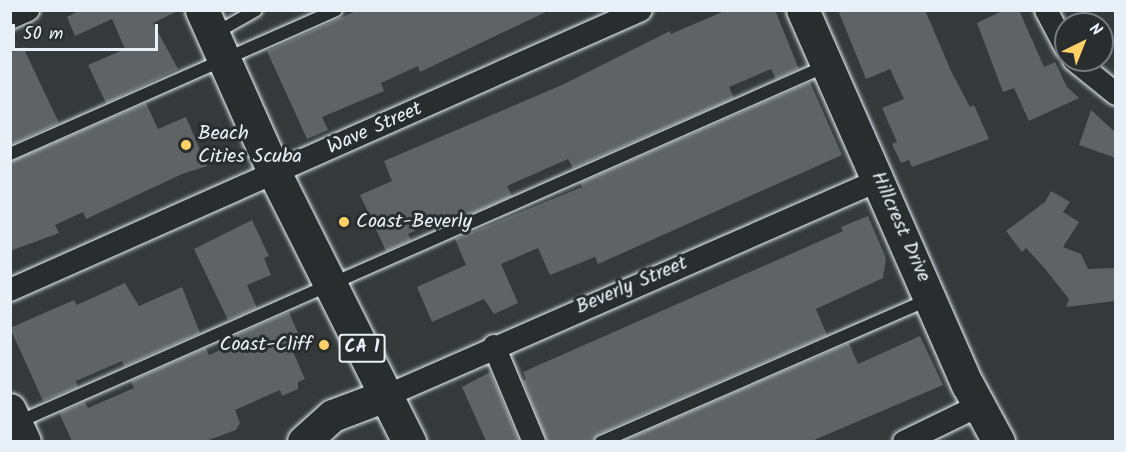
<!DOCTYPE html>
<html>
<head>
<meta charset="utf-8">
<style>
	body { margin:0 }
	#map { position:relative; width:1126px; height:452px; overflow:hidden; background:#35393a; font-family:Kalam,sans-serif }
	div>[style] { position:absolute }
	.building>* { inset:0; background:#5f6365 }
	.roads { filter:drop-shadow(0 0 2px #e8f1f8) drop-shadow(0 0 2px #e8f1f8) }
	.lane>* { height:12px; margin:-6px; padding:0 6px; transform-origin:6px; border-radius:6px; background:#2a2d2e }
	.street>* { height:22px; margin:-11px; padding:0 11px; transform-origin:11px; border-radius:11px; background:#2a2d2e }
	.secondary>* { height:32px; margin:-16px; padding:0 16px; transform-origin:16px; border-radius:16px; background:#2a2d2e }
	.highway>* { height:33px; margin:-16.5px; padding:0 16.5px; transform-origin:16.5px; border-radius:16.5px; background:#2a2d2e }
	.dots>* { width:16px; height:16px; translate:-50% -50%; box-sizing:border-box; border:3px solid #2a2d2e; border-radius:50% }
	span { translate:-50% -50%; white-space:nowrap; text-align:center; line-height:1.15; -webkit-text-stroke:6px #2a2d2e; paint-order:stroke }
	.shield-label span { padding:2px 4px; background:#2a2d2e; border:2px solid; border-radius:4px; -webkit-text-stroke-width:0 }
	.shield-label { font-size:18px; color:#e8f1f8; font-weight:700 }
	.street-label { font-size:20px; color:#e8f1f8 }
	.poi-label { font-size:20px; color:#e8f1f8 }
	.left { translate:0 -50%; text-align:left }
	.right { translate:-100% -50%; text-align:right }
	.frame { position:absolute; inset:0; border:12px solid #e8f1f8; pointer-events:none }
	.north { position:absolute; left:1054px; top:12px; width:60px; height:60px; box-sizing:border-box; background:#2a2d2e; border:2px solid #767b7f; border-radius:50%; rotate:43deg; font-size:16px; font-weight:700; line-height:24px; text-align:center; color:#e8f1f8 }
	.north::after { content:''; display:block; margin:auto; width:21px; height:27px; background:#ffd166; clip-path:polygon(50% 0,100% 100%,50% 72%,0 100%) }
	.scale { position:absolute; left:12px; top:24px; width:146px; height:27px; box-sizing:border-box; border:3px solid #e8f1f8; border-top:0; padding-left:8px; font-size:18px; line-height:21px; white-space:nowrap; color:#e8f1f8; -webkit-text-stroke:4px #2a2d2e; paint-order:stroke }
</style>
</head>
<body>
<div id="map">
	<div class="building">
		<div style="clip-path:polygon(80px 10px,180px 10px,153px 23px,178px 69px,106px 103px,88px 65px,125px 49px,112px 19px,75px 36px,67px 17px)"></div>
		<div style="clip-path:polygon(358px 10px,550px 10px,420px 72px,418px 66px,381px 83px,384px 91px,322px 117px,328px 130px,307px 139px,267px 51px)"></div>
		<div style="clip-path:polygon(727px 10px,775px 10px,799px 69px,776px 79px,771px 69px,729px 87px,734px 98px,573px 168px,568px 159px,507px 186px,512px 196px,448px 224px,445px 217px,408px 234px,411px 240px,386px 251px,360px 195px,392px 181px,384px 161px,562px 85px,670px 31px,671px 34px)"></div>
		<div style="clip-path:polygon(838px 10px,925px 10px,951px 71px,970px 107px,974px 105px,989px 139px,912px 167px,909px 160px,901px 163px,892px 144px,897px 142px,882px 108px,904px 99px,890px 69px,866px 79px)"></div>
		<div style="clip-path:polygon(1004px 10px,1019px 10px,1044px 67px,1055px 62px,1067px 87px,1079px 98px,1029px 121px,1014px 88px,1003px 92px,977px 23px)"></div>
		<div style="clip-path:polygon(23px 47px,59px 123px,10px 145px,10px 53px)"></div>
		<div style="clip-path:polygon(810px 82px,842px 155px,598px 264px,595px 257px,550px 275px,538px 248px,501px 264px,518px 303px,494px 314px,484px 299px,432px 322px,417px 287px,466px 265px,455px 239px,582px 187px,580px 183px)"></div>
		<div style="clip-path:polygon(146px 103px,158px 129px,186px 117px,207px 166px,182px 174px,86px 219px,83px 212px,55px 225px,59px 233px,10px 251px,10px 162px)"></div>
		<div style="clip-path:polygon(1091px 110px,1116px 133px,1116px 158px,1079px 145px)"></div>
		<div style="clip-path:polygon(1051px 191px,1070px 202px,1063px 212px,1079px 222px,1063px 247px,1081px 254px,1088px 269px,1115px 268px,1115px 301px,1066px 307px,1069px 299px,1046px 270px,1026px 248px,1022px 252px,1006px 231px,1045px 202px)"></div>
		<div style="clip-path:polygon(868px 216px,886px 258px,883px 278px,816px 309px,827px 335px,598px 434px,593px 441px,547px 441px,523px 381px,526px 379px,523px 372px,843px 231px,841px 227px)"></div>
		<div style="clip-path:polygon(252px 220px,269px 256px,264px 258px,271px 275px,247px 285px,257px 308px,228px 320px,194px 249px)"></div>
		<div style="clip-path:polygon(125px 283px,139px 306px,182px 287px,200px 333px,124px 366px,122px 361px,76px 381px,78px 387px,43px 401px,10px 328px,74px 300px,77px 305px)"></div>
		<div style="clip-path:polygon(289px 312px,300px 338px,289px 343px,305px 379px,298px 382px,298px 389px,282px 396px,280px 390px,235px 410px,240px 423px,236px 430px,206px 441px,72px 441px,59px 413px,85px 402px,88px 408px,134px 388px,131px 381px,206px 348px,209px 355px,239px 342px,236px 335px)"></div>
		<div style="clip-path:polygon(920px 336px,943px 385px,812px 441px,623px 441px,849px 343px,858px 364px)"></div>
		<div style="clip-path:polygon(490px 372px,495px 383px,519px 441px,486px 441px,462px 387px)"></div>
	</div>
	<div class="roads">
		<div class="lane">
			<div style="left:214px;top:34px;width:48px;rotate:-29.7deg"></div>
			<div style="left:10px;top:154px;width:356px;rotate:-23.8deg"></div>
			<div style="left:16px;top:423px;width:885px;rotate:-23.79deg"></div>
			<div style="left:601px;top:442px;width:359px;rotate:-23.5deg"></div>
		</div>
		<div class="street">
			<div style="left:1046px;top:10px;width:43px;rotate:62.2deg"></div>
			<div style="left:10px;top:18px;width:20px;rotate:-24deg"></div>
			<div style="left:1074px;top:60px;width:54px;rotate:39deg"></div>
			<div style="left:10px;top:290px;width:690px;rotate:-23.93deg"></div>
			<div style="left:494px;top:346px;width:104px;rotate:67.4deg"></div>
			<div style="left:386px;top:396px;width:538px;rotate:-23.66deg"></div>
			<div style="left:904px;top:442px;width:82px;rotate:-25.9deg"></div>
		</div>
		<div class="secondary">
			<div style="left:803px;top:10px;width:410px;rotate:66.3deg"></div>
			<div style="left:968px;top:385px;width:65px;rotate:61.5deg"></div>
			<div style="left:10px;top:410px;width:35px;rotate:65deg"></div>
			<div style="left:304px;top:442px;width:39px;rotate:-42deg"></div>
			<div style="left:333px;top:416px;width:57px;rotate:-20.7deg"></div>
		</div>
		<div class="highway">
			<div style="left:202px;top:10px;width:180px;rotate:66deg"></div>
			<div style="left:275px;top:174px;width:300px;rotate:63.4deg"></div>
		</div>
	</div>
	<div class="dots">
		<div style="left:186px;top:145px;background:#ffd166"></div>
		<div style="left:344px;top:222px;background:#ffd166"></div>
		<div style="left:324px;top:345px;background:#ffd166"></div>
	</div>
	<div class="shield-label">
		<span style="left:362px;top:348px">CA 1</span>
	</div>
	<div class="street-label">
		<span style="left:375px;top:129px;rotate:-24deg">Wave Street</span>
		<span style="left:900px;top:227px;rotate:66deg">Hillcrest Drive</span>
		<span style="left:632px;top:286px;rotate:-23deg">Beverly Street</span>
	</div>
	<div class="poi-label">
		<span class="left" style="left:198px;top:146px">Beach<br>Cities Scuba</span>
		<span class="left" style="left:356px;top:222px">Coast-Beverly</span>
		<span class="right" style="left:312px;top:345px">Coast-Cliff</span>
	</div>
	<div class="frame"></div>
	<div class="north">N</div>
	<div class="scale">50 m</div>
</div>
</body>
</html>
